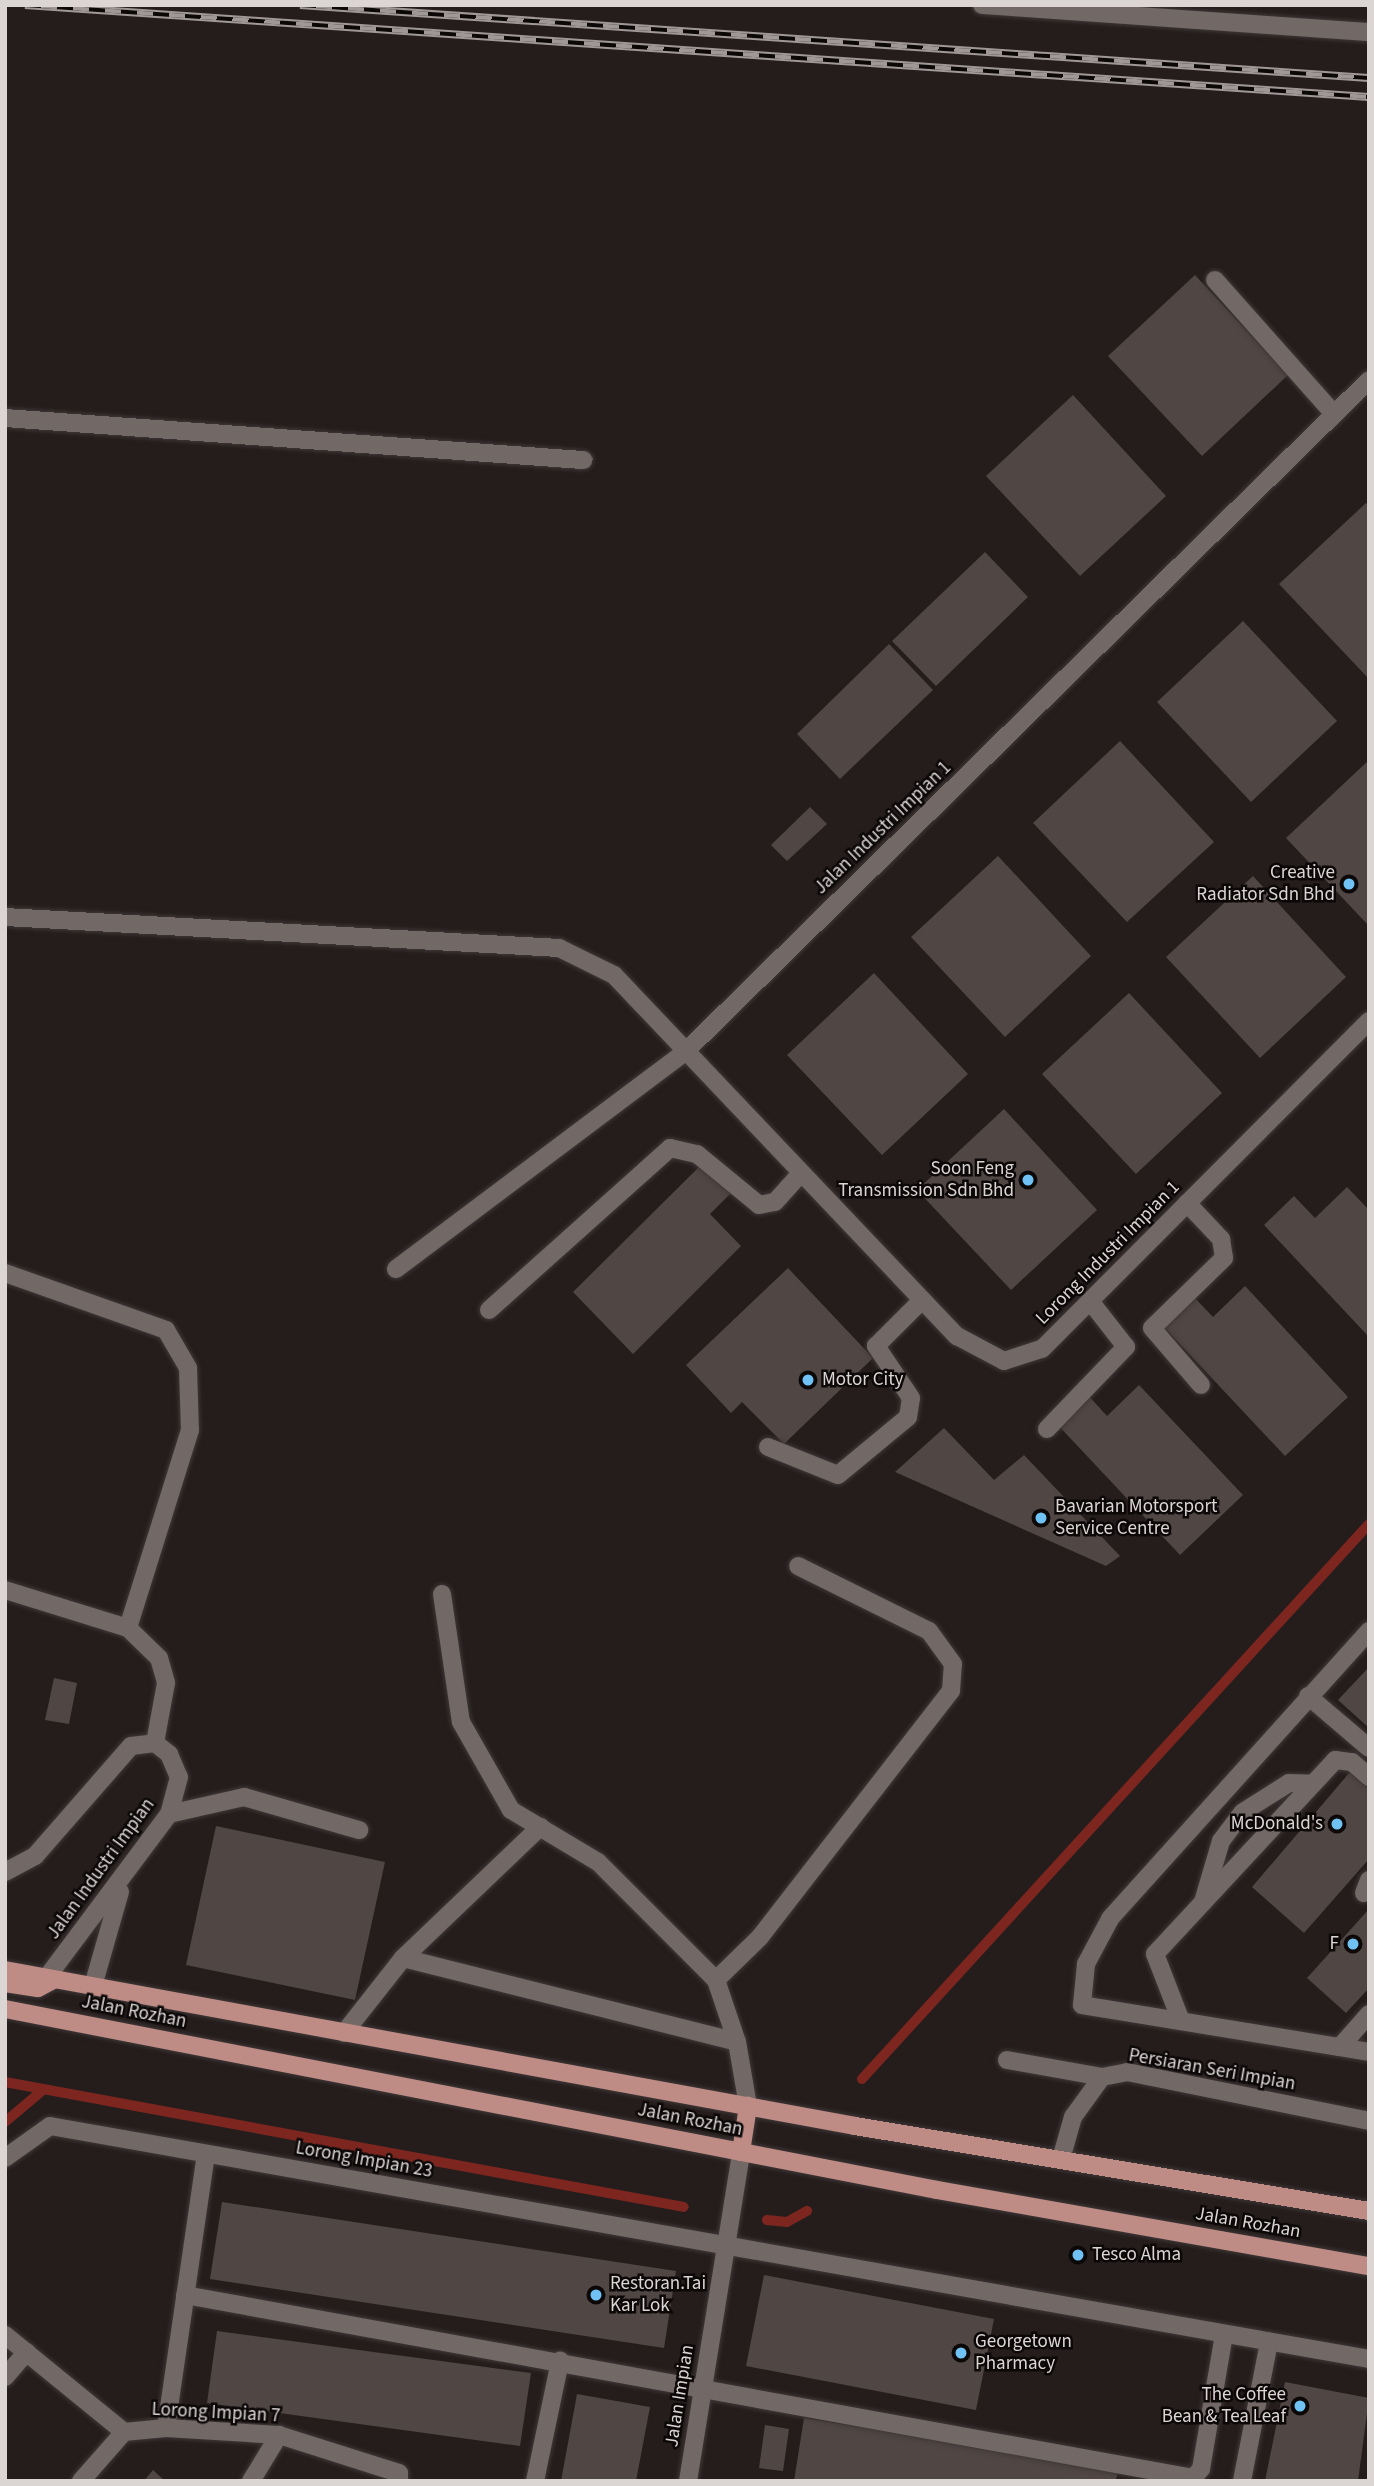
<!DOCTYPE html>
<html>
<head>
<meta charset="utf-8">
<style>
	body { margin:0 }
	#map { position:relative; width:1374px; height:2486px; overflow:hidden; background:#251d1c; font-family:"Source Sans 3",sans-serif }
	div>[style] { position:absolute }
	.stream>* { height:10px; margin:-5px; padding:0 5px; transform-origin:5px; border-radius:5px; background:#7d2620 }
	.building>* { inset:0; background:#504644 }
	.roads { filter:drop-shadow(0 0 2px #3f3838) drop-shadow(0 0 2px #3f3838) }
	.minor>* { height:18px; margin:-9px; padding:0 9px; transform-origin:9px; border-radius:9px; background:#726866 }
	.major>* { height:18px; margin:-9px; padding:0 9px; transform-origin:9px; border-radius:9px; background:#be8b85 }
	.rail>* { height:8px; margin-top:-4px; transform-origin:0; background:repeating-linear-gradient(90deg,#0c0808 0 16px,#9f9897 0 32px); box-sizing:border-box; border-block:2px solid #9f9897 }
	.dots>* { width:19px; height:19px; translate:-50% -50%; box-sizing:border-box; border:4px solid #0c0808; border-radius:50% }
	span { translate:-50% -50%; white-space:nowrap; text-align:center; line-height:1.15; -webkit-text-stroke:5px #0c0808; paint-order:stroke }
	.street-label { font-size:19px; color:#dbd5d4 }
	.poi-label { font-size:19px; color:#dbd5d4 }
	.right { translate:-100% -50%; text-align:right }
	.left { translate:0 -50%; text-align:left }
	.frame { position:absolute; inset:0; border:7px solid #dbd5d4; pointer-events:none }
</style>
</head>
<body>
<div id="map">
	<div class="stream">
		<div style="left:862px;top:2079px;width:752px;rotate:-47.59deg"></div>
		<div style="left:5px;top:2082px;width:690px;rotate:10.43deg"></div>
		<div style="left:5px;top:2122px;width:51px;rotate:-40.2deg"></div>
		<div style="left:767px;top:2220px;width:20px;rotate:6deg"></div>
		<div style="left:787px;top:2222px;width:23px;rotate:-29deg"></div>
	</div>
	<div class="building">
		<div style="clip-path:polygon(1195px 275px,1288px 375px,1202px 456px,1108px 356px)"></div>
		<div style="clip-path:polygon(1073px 395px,1166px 496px,1080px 576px,986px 476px)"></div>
		<div style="clip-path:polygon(1366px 503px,1369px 506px,1369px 679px,1279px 584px)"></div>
		<div style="clip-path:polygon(985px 552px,1028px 597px,936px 686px,892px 641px)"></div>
		<div style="clip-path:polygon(1243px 621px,1337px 721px,1251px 802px,1157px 702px)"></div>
		<div style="clip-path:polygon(889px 644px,933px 690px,840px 779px,797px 734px)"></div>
		<div style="clip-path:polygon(1120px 741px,1214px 842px,1127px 922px,1033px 823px)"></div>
		<div style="clip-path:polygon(1369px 760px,1369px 926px,1286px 838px)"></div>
		<div style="clip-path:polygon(810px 807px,827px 824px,787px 861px,771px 845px)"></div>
		<div style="clip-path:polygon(998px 856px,1091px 956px,1005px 1037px,911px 937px)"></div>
		<div style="clip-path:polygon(1253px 876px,1346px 977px,1260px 1058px,1166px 957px)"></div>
		<div style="clip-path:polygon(874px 973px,968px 1074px,882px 1155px,787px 1055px)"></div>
		<div style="clip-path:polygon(1129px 993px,1222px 1093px,1136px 1174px,1042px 1074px)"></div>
		<div style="clip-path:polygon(1004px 1109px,1097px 1210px,1011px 1290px,917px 1190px)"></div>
		<div style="clip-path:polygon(702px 1164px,731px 1193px,710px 1214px,741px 1246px,633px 1354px,573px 1292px)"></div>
		<div style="clip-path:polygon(1347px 1187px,1369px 1210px,1369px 1337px,1264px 1225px,1294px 1196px,1315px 1218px)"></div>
		<div style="clip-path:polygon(788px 1268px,873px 1358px,784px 1444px,742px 1402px,731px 1413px,686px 1365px)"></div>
		<div style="clip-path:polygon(1245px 1286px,1348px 1397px,1285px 1456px,1161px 1324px,1192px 1295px,1213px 1317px)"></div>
		<div style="clip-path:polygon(1139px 1385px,1243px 1495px,1180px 1555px,1056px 1423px,1087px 1394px,1107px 1416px)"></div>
		<div style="clip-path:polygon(944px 1428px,994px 1480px,1024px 1455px,1120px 1556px,1106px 1566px,895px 1472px)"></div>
		<div style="clip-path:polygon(1369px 1667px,1369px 1728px,1338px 1700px)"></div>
		<div style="clip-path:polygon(54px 1678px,77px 1683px,69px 1724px,45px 1720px)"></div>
		<div style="clip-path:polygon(1350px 1772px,1369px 1789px,1369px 1859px,1304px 1933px,1252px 1887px)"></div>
		<div style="clip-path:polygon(216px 1826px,385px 1862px,355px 2000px,186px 1965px)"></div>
		<div style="clip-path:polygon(1369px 1909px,1369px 1988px,1346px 2013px,1307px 1978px)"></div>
		<div style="clip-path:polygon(222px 2202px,676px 2271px,664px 2348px,210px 2279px)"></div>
		<div style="clip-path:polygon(764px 2275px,994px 2319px,976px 2410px,746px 2366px)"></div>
		<div style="clip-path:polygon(217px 2331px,531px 2373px,520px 2446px,207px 2403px)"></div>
		<div style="clip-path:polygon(1285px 2382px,1369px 2398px,1358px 2481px,1265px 2481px)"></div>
		<div style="clip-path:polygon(577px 2394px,650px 2407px,636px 2481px,561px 2481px)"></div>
		<div style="clip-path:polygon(804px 2418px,1118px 2468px,1116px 2481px,794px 2481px)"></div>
		<div style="clip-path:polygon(765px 2425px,789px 2429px,783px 2471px,759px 2468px)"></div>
		<div style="clip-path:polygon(153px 2470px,165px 2481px,144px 2481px)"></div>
	</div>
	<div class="roads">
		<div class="minor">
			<div style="left:982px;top:5px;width:388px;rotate:4deg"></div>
			<div style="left:1215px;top:280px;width:179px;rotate:48.4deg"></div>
			<div style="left:5px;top:418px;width:580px;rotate:4.16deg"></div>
			<div style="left:5px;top:917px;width:555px;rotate:3.2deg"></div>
			<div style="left:559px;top:948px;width:61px;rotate:26.1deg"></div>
			<div style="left:614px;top:975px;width:498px;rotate:46.5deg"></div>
			<div style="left:957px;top:1336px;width:53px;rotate:28deg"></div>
			<div style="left:1004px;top:1361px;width:40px;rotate:-18deg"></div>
			<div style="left:1042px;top:1349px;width:463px;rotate:-45.1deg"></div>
			<div style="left:1187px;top:1203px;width:50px;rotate:46.6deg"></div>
			<div style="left:1221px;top:1239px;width:19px;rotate:81deg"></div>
			<div style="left:1224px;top:1258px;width:100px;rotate:135.8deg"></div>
			<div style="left:1152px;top:1328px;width:75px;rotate:49.3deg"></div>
			<div style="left:396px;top:1269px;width:360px;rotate:-36.9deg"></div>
			<div style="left:684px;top:1053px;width:960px;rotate:-44.49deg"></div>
			<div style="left:5px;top:1273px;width:171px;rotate:19.5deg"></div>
			<div style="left:166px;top:1330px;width:44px;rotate:59.9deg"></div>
			<div style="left:188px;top:1368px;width:62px;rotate:88.2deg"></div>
			<div style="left:190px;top:1430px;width:207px;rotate:107.4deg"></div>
			<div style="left:489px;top:1310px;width:243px;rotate:-41.8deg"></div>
			<div style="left:670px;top:1148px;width:28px;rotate:13deg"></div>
			<div style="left:697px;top:1154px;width:80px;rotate:39.4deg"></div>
			<div style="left:759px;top:1205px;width:16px;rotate:-11deg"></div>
			<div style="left:775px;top:1202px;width:38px;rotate:-48deg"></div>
			<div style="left:1047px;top:1429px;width:114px;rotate:-46.1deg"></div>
			<div style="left:1126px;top:1347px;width:58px;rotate:-128deg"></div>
			<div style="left:768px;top:1447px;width:75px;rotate:21.8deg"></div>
			<div style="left:838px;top:1475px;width:91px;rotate:-39.6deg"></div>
			<div style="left:908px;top:1417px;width:19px;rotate:-81deg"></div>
			<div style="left:911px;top:1398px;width:63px;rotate:-123.9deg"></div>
			<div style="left:876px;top:1346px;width:65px;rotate:-45deg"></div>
			<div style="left:5px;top:1590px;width:129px;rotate:17.2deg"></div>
			<div style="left:128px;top:1628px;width:43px;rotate:44.1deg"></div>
			<div style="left:159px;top:1658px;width:26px;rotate:74deg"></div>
			<div style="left:166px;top:1683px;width:61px;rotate:100.4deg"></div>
			<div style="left:442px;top:1594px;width:129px;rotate:81.6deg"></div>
			<div style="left:461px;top:1722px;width:101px;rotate:60.4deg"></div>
			<div style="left:511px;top:1810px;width:101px;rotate:30.9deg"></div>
			<div style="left:598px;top:1862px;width:167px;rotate:45deg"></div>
			<div style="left:716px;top:1980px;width:65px;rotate:71.3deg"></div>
			<div style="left:737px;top:2042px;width:65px;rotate:80.2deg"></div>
			<div style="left:1369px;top:1631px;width:387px;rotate:132deg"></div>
			<div style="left:1110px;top:1919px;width:51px;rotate:118.1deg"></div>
			<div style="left:1086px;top:1964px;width:41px;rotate:95.6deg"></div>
			<div style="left:1082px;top:2005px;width:291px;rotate:9.3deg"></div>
			<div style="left:1308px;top:1696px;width:80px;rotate:40.4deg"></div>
			<div style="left:169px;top:1814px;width:77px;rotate:-12.8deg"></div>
			<div style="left:244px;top:1797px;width:120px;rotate:16deg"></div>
			<div style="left:5px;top:1872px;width:34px;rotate:-28deg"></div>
			<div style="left:35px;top:1856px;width:146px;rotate:-48.9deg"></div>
			<div style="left:131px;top:1746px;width:24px;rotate:-7deg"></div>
			<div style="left:155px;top:1743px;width:18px;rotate:38deg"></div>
			<div style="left:169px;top:1754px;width:25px;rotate:67deg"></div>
			<div style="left:179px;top:1777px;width:38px;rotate:105deg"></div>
			<div style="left:169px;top:1814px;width:204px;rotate:126.8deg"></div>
			<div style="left:1364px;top:1893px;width:14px;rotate:-69deg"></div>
			<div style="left:1203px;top:1902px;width:64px;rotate:-73.6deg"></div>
			<div style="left:1221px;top:1841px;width:36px;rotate:-53deg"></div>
			<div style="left:1243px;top:1812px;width:54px;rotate:-32.2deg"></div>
			<div style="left:1289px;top:1783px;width:24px;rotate:2deg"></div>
			<div style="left:403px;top:1958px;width:344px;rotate:14.1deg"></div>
			<div style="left:716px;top:1980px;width:62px;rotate:-44.3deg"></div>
			<div style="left:760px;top:1937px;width:311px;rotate:-52.2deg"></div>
			<div style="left:951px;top:1691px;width:27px;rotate:-86deg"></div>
			<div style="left:953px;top:1664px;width:41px;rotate:-126deg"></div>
			<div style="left:929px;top:1631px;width:146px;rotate:-153.6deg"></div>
			<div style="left:93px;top:1986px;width:98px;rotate:-74deg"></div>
			<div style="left:1181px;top:2021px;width:72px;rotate:-111.2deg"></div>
			<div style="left:1155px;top:1954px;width:265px;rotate:-47.1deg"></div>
			<div style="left:1335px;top:1760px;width:17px;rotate:7deg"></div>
			<div style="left:1352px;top:1762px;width:23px;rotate:41deg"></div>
			<div style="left:344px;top:2033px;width:95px;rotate:-51.8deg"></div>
			<div style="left:403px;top:1958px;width:190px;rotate:-43.7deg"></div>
			<div style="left:1340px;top:2047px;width:44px;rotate:-48.7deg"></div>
			<div style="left:1007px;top:2060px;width:97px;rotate:10.1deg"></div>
			<div style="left:1102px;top:2077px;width:25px;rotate:-11deg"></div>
			<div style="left:1127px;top:2072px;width:247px;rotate:11.4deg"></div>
			<div style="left:5px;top:2158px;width:55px;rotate:-35.4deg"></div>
			<div style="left:50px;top:2126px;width:1339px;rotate:10.02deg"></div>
			<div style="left:1061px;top:2159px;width:44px;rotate:-74.1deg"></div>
			<div style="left:1073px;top:2117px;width:49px;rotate:-54.1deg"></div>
			<div style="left:185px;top:2295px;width:1024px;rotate:10.29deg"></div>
			<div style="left:1193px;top:2478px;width:12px;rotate:-48deg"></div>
			<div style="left:1201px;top:2469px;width:137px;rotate:-80.3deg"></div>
			<div style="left:5px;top:2335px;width:154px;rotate:39.2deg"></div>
			<div style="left:5px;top:2377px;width:33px;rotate:-49deg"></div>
			<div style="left:166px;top:2428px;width:277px;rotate:-81.7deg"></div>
			<div style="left:81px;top:2481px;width:65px;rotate:-48.7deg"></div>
			<div style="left:124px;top:2432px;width:42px;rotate:-5.4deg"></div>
			<div style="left:166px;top:2428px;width:113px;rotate:3.5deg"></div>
			<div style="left:279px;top:2435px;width:126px;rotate:17.6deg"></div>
			<div style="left:399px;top:2473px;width:8px;rotate:90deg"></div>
			<div style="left:251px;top:2481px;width:54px;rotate:-58.7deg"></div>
			<div style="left:535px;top:2481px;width:123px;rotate:-78.2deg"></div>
			<div style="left:688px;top:2481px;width:333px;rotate:-80.8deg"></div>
			<div style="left:1242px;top:2481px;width:142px;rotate:-79deg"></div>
		</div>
		<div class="major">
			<div style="left:5px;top:1970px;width:864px;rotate:10.4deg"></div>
			<div style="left:855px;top:2126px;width:521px;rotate:9.39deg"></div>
			<div style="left:5px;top:1983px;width:33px;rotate:9deg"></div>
			<div style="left:38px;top:1988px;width:17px;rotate:-28deg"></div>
			<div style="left:5px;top:2009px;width:949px;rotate:10.99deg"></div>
			<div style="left:937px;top:2190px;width:439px;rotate:10deg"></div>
			<div style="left:741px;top:2152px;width:47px;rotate:-81.3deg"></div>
		</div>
	</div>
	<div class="rail">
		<div style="left:25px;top:5px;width:1347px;rotate:3.92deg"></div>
		<div style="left:300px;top:5px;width:1071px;rotate:3.91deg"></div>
	</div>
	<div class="dots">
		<div style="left:1349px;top:884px;background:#70c1f4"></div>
		<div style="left:1028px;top:1180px;background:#70c1f4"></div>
		<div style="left:808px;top:1380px;background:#70c1f4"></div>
		<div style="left:1041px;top:1518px;background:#70c1f4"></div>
		<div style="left:1337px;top:1824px;background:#70c1f4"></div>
		<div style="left:1353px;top:1944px;background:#70c1f4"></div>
		<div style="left:1078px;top:2255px;background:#70c1f4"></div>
		<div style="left:596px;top:2295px;background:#70c1f4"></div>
		<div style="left:961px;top:2353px;background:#70c1f4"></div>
		<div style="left:1300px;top:2406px;background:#70c1f4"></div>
	</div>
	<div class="street-label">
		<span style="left:883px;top:828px;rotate:-44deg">Jalan Industri Impian 1</span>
		<span style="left:1108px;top:1253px;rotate:-45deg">Lorong Industri Impian 1</span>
		<span style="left:101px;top:1869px;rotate:-54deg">Jalan Industri Impian</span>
		<span style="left:134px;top:2012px;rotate:11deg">Jalan Rozhan</span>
		<span style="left:1212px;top:2070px;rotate:10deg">Persiaran Seri Impian</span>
		<span style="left:690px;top:2120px;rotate:11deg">Jalan Rozhan</span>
		<span style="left:364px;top:2160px;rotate:10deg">Lorong Impian 23</span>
		<span style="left:1248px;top:2223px;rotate:10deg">Jalan Rozhan</span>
		<span style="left:680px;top:2396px;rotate:-81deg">Jalan Impian</span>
		<span style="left:216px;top:2413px;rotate:3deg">Lorong Impian 7</span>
	</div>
	<div class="poi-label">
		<span class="right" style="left:1335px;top:884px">Creative<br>Radiator Sdn Bhd</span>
		<span class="right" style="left:1014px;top:1180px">Soon Feng<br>Transmission Sdn Bhd</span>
		<span class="left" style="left:822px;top:1380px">Motor City</span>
		<span class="left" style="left:1055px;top:1518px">Bavarian Motorsport<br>Service Centre</span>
		<span class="right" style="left:1323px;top:1824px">McDonald's</span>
		<span class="right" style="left:1339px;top:1944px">F</span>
		<span class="left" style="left:1092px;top:2255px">Tesco Alma</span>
		<span class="left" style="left:610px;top:2295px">Restoran.Tai<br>Kar Lok</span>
		<span class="left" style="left:975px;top:2353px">Georgetown<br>Pharmacy</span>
		<span class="right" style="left:1286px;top:2406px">The Coffee<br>Bean &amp; Tea Leaf</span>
	</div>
	<div class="frame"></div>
</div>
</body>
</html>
